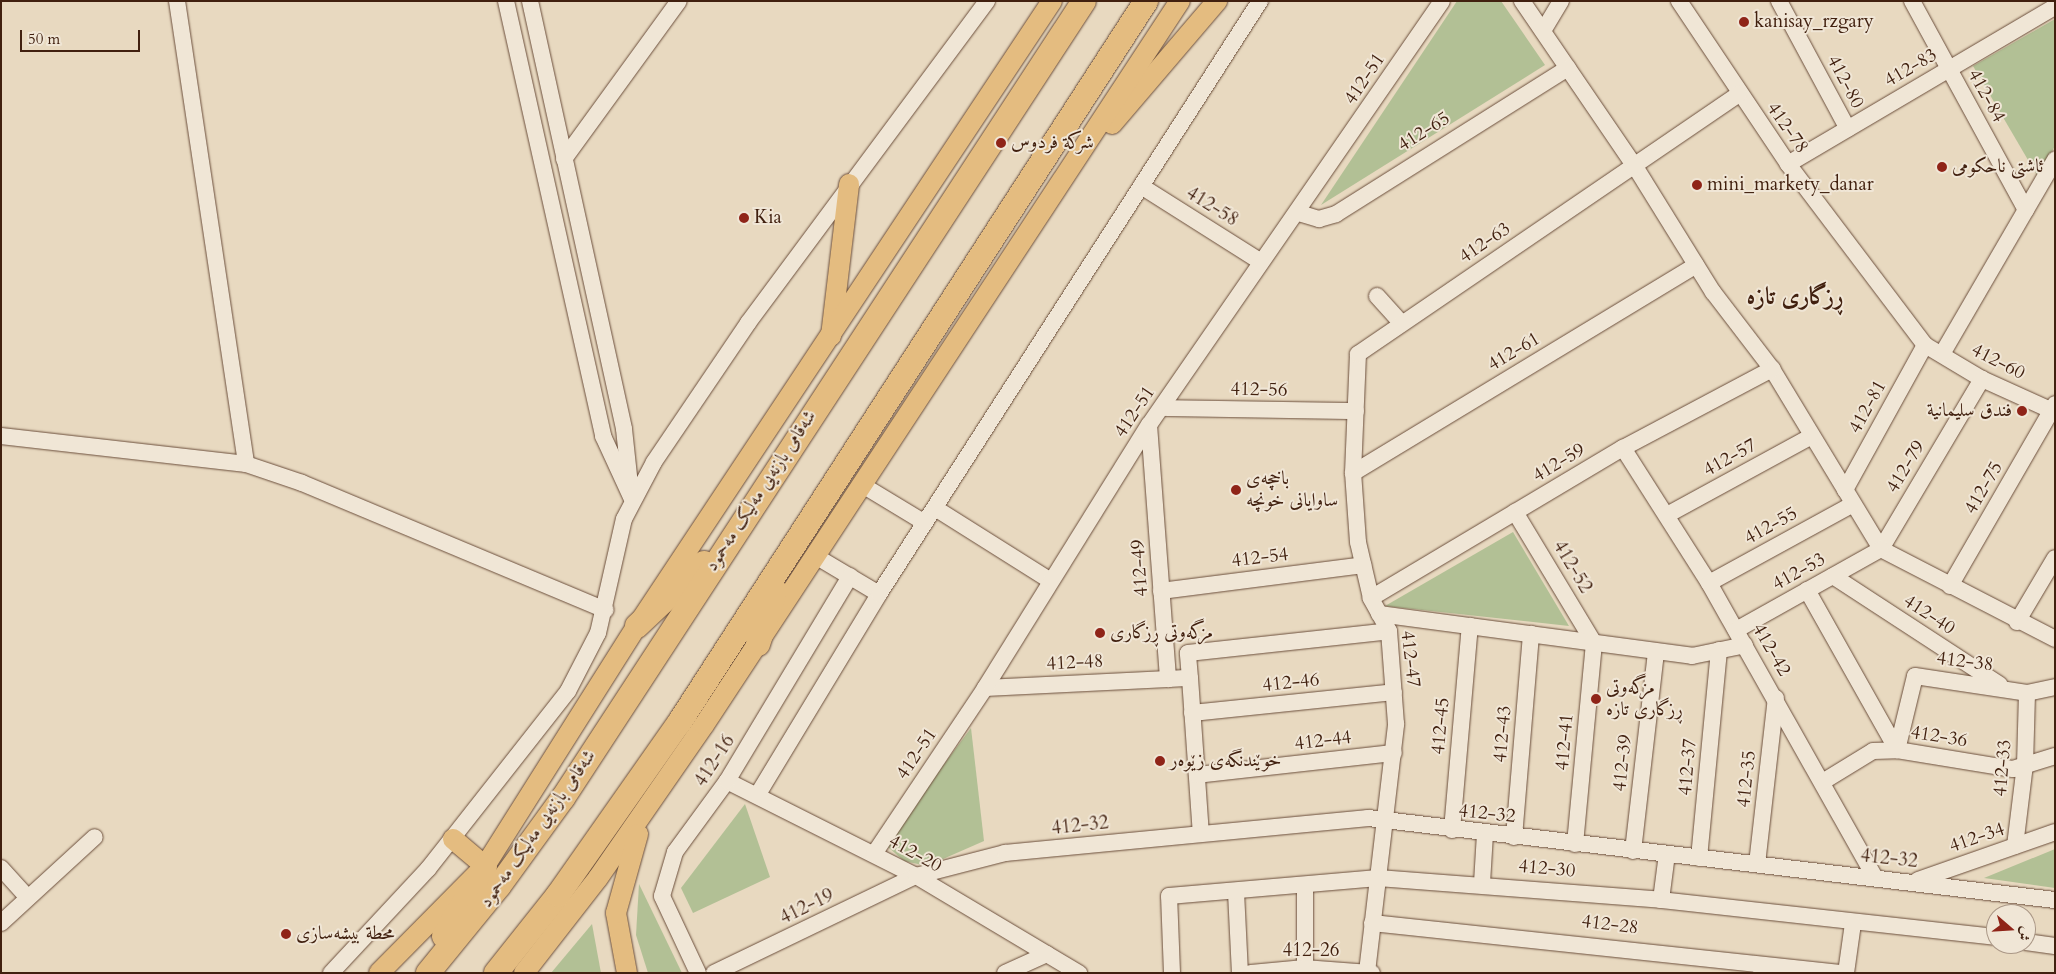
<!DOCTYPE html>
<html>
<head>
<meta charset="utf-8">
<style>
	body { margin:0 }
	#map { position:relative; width:2056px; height:974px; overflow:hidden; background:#e8d9c0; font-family:Cardo,Amiri,serif }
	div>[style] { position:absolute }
	.green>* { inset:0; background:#b2c095 }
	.roads { filter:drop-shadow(0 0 1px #6b4e3b) drop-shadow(0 0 1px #6b4e3b) }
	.minor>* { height:16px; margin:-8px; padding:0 8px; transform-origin:8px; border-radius:8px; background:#f0e6d6 }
	.major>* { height:20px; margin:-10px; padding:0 10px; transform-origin:10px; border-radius:10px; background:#e4bc80 }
	.highway>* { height:24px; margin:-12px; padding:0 12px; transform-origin:12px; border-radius:12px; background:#e4bc80 }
	.dots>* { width:14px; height:14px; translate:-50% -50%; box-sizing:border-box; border:2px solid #f0e6d6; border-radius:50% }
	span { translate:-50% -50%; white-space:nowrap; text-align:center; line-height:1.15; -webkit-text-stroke:4px #f0e6d6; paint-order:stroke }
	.poi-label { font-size:19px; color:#41200f }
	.left { translate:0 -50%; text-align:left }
	.right { translate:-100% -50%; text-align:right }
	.street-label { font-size:19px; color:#41200f }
	.district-label { font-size:24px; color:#41200f; font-weight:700 }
	.frame { position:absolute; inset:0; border:2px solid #41200f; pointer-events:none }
	.north { position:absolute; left:1986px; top:904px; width:50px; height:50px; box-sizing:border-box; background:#f0e6d6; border:1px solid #aa9786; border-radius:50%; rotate:109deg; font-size:14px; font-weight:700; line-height:20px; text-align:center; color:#41200f }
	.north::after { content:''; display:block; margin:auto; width:18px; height:22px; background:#8f2418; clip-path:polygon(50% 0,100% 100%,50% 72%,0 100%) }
	.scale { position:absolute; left:20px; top:30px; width:120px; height:22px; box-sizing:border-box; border:2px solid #41200f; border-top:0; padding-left:6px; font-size:15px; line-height:18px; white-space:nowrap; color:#41200f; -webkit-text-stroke:4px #f0e6d6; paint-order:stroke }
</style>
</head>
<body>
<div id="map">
	<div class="green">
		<div style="clip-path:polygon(1457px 1px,1501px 1px,1545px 65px,1321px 205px)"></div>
		<div style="clip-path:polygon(2055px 19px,2055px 146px,2038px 177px,1973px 66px)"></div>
		<div style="clip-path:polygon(1513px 532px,1569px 626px,1385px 606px)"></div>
		<div style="clip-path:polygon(971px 728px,984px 841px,927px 866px,904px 861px,888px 847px,889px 838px)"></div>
		<div style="clip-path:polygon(745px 804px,770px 877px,693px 913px,681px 888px)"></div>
		<div style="clip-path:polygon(2055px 849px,2055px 888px,1984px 878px)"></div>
		<div style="clip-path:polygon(639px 884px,682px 973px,648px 973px,636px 935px)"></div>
		<div style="clip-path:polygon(592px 924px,601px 973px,551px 973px)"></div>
	</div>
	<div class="roads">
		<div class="minor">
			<div style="left:177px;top:1px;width:468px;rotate:81.5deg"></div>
			<div style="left:506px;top:1px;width:446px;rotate:77.4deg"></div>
			<div style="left:603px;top:436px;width:69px;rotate:65.3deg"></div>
			<div style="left:530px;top:1px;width:438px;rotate:77.6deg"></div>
			<div style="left:624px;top:429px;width:56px;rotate:83.9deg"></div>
			<div style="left:1522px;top:1px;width:202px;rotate:55.7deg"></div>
			<div style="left:1636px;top:168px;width:146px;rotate:58.2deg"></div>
			<div style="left:1713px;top:292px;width:97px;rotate:52.5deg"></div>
			<div style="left:1772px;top:369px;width:210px;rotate:58.8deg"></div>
			<div style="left:1881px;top:549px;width:196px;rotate:27.3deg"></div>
			<div style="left:1679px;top:1px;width:196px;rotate:56.2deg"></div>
			<div style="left:1788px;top:164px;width:227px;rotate:52.9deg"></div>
			<div style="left:1925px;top:345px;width:66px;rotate:30.8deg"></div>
			<div style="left:1982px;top:379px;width:80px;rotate:24.3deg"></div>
			<div style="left:1779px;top:1px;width:145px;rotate:61.7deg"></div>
			<div style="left:1912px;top:1px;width:238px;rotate:61.4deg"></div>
			<div style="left:1543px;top:31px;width:35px;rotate:-59deg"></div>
			<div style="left:564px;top:159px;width:195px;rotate:-54deg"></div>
			<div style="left:1788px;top:164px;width:310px;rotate:-30.5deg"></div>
			<div style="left:1141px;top:186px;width:142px;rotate:32.3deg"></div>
			<div style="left:1299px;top:213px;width:21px;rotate:17deg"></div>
			<div style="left:1319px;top:219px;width:18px;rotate:-16deg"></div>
			<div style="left:1336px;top:214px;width:274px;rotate:-32.2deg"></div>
			<div style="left:1377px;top:296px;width:36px;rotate:48deg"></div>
			<div style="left:1942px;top:354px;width:225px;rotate:-59.8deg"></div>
			<div style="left:1162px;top:408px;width:194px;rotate:0.9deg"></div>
			<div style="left:1149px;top:425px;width:255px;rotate:85.7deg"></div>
			<div style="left:1168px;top:679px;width:22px;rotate:-3deg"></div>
			<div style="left:1190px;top:678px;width:156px;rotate:86deg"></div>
			<div style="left:1px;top:436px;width:247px;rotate:6.5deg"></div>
			<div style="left:246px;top:464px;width:59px;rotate:18.7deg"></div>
			<div style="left:302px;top:483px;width:329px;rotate:22.7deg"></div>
			<div style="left:1623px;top:448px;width:160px;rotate:57.5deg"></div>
			<div style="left:1709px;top:583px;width:338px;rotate:60.6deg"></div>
			<div style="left:1353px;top:473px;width:401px;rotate:-31.2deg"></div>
			<div style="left:864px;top:486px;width:71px;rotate:31.2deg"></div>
			<div style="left:1845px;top:490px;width:166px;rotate:-61.1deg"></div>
			<div style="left:935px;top:508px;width:137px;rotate:32.2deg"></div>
			<div style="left:1515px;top:512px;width:153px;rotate:58.9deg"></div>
			<div style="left:1594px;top:643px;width:202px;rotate:95.4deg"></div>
			<div style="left:1667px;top:515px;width:165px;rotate:-28.6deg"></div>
			<div style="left:1881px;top:549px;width:198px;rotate:-59.3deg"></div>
			<div style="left:817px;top:557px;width:72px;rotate:30.8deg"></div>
			<div style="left:1833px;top:576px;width:199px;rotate:33.1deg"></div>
			<div style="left:1709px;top:583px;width:164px;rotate:-28.7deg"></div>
			<div style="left:1950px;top:586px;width:210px;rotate:-60deg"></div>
			<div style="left:1807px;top:590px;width:184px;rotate:60.6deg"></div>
			<div style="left:1161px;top:591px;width:204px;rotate:-7.3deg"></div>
			<div style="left:1371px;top:598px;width:293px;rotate:-30.8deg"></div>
			<div style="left:1623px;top:448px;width:169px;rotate:-27.9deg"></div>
			<div style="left:1379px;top:614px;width:316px;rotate:7.6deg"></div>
			<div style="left:1692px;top:656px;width:54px;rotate:-11.7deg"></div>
			<div style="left:2017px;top:622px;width:74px;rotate:-59.3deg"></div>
			<div style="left:1736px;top:630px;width:166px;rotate:-29.2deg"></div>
			<div style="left:1190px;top:678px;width:25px;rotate:-95deg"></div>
			<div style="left:1188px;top:653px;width:202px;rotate:-6.2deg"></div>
			<div style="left:985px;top:688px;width:183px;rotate:-2.8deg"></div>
			<div style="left:1192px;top:713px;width:203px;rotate:-5.9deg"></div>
			<div style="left:1897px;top:750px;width:76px;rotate:-76.3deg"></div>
			<div style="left:1915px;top:676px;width:113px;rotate:8.6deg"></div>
			<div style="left:2027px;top:693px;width:29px;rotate:-12deg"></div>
			<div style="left:1197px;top:775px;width:198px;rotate:-6.4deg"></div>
			<div style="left:727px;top:781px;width:212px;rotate:26.7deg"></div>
			<div style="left:916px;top:876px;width:190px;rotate:30.8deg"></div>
			<div style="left:1824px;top:781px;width:57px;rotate:-31.5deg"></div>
			<div style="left:1873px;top:751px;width:24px;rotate:-2deg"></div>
			<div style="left:1897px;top:750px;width:118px;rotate:9.3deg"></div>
			<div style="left:2013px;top:769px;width:44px;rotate:-17.2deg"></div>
			<div style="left:758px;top:794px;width:234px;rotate:-58.8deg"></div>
			<div style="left:879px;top:594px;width:705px;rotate:-57.28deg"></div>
			<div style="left:1452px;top:830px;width:205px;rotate:-85deg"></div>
			<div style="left:1514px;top:837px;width:204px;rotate:-85.2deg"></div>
			<div style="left:2015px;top:846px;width:82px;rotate:-83deg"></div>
			<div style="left:2025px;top:765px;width:72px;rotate:-88.4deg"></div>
			<div style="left:1633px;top:851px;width:201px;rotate:-83.4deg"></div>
			<div style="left:874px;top:854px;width:200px;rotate:-56.2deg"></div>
			<div style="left:985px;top:688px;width:310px;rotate:-58.1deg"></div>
			<div style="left:1149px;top:425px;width:515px;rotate:-55.35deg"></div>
			<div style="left:1699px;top:858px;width:209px;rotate:-84.5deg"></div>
			<div style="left:1757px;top:864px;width:167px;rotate:-83.5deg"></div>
			<div style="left:1px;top:868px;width:40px;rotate:48deg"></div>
			<div style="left:1918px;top:880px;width:145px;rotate:-19.3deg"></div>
			<div style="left:1482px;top:883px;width:49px;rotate:-86.5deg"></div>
			<div style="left:1305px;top:888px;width:80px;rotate:90deg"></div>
			<div style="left:1305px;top:968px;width:10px;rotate:29deg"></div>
			<div style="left:1236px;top:892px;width:81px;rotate:87.2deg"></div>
			<div style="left:1661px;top:900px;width:46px;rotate:-82.6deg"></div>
			<div style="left:1px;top:923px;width:127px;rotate:-42.5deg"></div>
			<div style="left:1372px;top:923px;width:473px;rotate:6.1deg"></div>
			<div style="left:2026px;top:942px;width:29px;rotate:8deg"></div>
			<div style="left:1367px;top:972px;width:250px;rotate:-83.3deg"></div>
			<div style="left:1396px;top:724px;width:93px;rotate:-94.3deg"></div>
			<div style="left:1389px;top:631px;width:38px;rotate:-119deg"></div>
			<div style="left:1371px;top:598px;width:57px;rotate:-103.1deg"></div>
			<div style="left:1358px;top:542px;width:69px;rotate:-94.1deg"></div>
			<div style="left:1353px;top:473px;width:119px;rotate:-87.6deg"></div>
			<div style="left:1358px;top:354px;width:461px;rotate:-34.3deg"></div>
			<div style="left:331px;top:973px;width:142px;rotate:-47deg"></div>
			<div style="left:428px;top:869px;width:226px;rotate:-51.8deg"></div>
			<div style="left:568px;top:691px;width:65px;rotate:-62.7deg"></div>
			<div style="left:598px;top:633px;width:117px;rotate:-77.2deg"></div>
			<div style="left:624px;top:519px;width:64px;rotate:-62.2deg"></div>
			<div style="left:654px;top:462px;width:168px;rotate:-55.9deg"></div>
			<div style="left:748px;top:323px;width:401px;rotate:-53.4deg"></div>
			<div style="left:698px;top:973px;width:85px;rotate:-115.1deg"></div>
			<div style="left:662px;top:896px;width:46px;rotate:-73.5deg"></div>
			<div style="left:675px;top:852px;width:88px;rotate:-53.8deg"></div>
			<div style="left:727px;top:781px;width:239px;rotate:-59deg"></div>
			<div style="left:714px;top:973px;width:224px;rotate:-25.7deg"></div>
			<div style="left:916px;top:876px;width:92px;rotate:-14.5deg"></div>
			<div style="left:1005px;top:853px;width:365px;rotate:-5.5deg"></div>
			<div style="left:1368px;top:818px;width:692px;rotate:6.81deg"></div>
			<div style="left:1005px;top:973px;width:46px;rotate:-24.3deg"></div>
			<div style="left:1172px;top:973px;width:77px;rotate:-92.2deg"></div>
			<div style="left:1169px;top:896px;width:210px;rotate:-4.9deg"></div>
			<div style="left:1378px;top:878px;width:284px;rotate:4.4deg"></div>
			<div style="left:1661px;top:900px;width:337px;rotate:6.3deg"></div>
			<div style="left:1251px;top:973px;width:54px;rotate:-5.3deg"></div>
			<div style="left:1305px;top:968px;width:67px;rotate:4.3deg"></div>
			<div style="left:1846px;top:973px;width:50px;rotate:-82deg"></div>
		</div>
		<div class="major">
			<div style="left:1112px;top:124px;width:162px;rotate:-49.5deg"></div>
			<div style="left:831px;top:336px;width:153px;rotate:-83.2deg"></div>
			<div style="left:453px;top:839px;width:42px;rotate:40.2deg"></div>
			<div style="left:379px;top:973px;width:151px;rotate:-45.3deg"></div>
			<div style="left:485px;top:866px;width:284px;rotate:-57.7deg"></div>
			<div style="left:637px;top:626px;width:750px;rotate:-56.42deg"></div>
			<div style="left:524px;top:973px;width:120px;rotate:-52.1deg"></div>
			<div style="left:598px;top:878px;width:186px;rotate:-55.3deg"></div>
			<div style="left:704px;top:725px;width:866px;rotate:-56.68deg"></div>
			<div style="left:627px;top:973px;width:61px;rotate:-100.4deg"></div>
			<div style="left:616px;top:913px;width:82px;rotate:-74.4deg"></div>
		</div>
		<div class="highway">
			<div style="left:637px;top:626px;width:92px;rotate:-43.2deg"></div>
			<div style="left:758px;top:644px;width:56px;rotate:-72.2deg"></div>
			<div style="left:444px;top:936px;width:81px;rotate:-59.6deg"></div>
			<div style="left:428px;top:973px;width:112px;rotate:-50.8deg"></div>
			<div style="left:499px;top:886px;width:109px;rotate:-54deg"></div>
			<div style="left:563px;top:798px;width:952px;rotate:-56.83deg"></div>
			<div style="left:496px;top:973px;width:100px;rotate:-51.5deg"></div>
			<div style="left:558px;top:895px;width:210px;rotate:-54.9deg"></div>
			<div style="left:679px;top:723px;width:860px;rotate:-57.1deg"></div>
		</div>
	</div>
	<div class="dots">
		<div style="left:1744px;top:22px;background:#8f2418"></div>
		<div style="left:1001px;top:143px;background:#8f2418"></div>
		<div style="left:1942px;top:167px;background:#8f2418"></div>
		<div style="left:1697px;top:185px;background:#8f2418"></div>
		<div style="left:744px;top:218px;background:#8f2418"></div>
		<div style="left:2022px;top:411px;background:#8f2418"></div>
		<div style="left:1236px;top:490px;background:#8f2418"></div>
		<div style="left:1100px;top:633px;background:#8f2418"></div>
		<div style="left:1596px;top:699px;background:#8f2418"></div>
		<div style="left:1160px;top:761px;background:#8f2418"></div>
		<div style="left:286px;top:934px;background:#8f2418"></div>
	</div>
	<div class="poi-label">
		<span class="left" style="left:1754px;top:22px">kanisay_rzgary</span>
		<span class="left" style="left:1011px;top:143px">شركة فردوس</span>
		<span class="left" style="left:1952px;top:167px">ئاشتی ناحکومی</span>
		<span class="left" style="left:1707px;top:185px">mini_markety_danar</span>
		<span class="left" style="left:754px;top:218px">Kia</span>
		<span class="right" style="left:2012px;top:411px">فندق سليمانية</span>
		<span class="left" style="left:1246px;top:490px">باخچەی<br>ساوایانی خونچە</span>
		<span class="left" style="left:1110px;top:633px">مزگەوتی ڕزگاری</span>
		<span class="left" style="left:1606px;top:699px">مزگەوتی<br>ڕزگاری تازە</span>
		<span class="left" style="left:1170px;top:761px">خوێندنگەی زێوەر</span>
		<span class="left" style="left:296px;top:934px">محطة بیشەسازی</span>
	</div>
	<div class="street-label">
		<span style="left:1911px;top:68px;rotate:-30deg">412-83</span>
		<span style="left:1365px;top:79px;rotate:-56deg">412-51</span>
		<span style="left:1845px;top:82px;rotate:62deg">412-80</span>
		<span style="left:1986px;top:96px;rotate:61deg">412-84</span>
		<span style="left:1787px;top:128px;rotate:55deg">412-78</span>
		<span style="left:1424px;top:132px;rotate:-32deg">412-65</span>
		<span style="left:1212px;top:207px;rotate:32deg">412-58</span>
		<span style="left:1485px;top:243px;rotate:-34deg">412-63</span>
		<span style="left:1514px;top:352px;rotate:-31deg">412-61</span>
		<span style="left:1998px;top:362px;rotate:27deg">412-60</span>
		<span style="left:1259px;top:390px;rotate:1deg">412-56</span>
		<span style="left:1868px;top:407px;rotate:-61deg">412-81</span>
		<span style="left:1135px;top:412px;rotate:-56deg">412-51</span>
		<span style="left:1730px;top:458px;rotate:-29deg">412-57</span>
		<span style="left:1559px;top:463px;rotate:-31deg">412-59</span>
		<span style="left:1906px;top:467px;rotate:-59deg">412-79</span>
		<span style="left:1984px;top:488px;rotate:-60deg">412-75</span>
		<span style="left:761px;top:491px;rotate:-57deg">شەقامی بازنەیی مەلیک مەحمود</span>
		<span style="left:1771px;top:526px;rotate:-29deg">412-55</span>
		<span style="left:1260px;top:558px;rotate:-7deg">412-54</span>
		<span style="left:1572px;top:567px;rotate:59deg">412-52</span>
		<span style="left:1140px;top:568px;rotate:-94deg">412-49</span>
		<span style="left:1799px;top:572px;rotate:-29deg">412-53</span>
		<span style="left:1929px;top:615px;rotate:33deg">412-40</span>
		<span style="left:1771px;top:650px;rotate:60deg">412-42</span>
		<span style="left:1410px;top:659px;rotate:83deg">412-47</span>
		<span style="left:1965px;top:662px;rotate:7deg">412-38</span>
		<span style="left:1075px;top:663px;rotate:-3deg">412-48</span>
		<span style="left:1291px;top:683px;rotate:-6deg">412-46</span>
		<span style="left:1441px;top:726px;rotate:-85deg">412-45</span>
		<span style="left:1503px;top:734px;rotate:-85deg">412-43</span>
		<span style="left:1939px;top:737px;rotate:9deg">412-36</span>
		<span style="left:1323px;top:741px;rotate:-7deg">412-44</span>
		<span style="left:1565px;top:742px;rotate:-85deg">412-41</span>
		<span style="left:917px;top:754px;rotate:-56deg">412-51</span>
		<span style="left:715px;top:761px;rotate:-57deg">412-16</span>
		<span style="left:1623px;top:763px;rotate:-84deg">412-39</span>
		<span style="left:1688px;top:767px;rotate:-85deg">412-37</span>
		<span style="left:2003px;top:768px;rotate:-85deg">412-33</span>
		<span style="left:1747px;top:779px;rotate:-84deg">412-35</span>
		<span style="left:1487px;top:814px;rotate:6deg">412-32</span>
		<span style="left:1080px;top:826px;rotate:-6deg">412-32</span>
		<span style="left:538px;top:829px;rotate:-55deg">شەقامی بازنەیی مەلیک مەحمود</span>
		<span style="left:1977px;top:838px;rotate:-19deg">412-34</span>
		<span style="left:915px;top:854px;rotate:29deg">412-20</span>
		<span style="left:1889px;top:859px;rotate:6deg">412-32</span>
		<span style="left:1547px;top:869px;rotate:5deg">412-30</span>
		<span style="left:807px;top:907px;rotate:-26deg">412-19</span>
		<span style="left:1610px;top:925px;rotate:7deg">412-28</span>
		<span style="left:1311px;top:951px">412-26</span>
	</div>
	<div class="district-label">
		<span style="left:1795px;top:297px">ڕزگاری تازە</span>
	</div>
	<div class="frame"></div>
	<div class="north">ش</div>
	<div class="scale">50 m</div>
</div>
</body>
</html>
